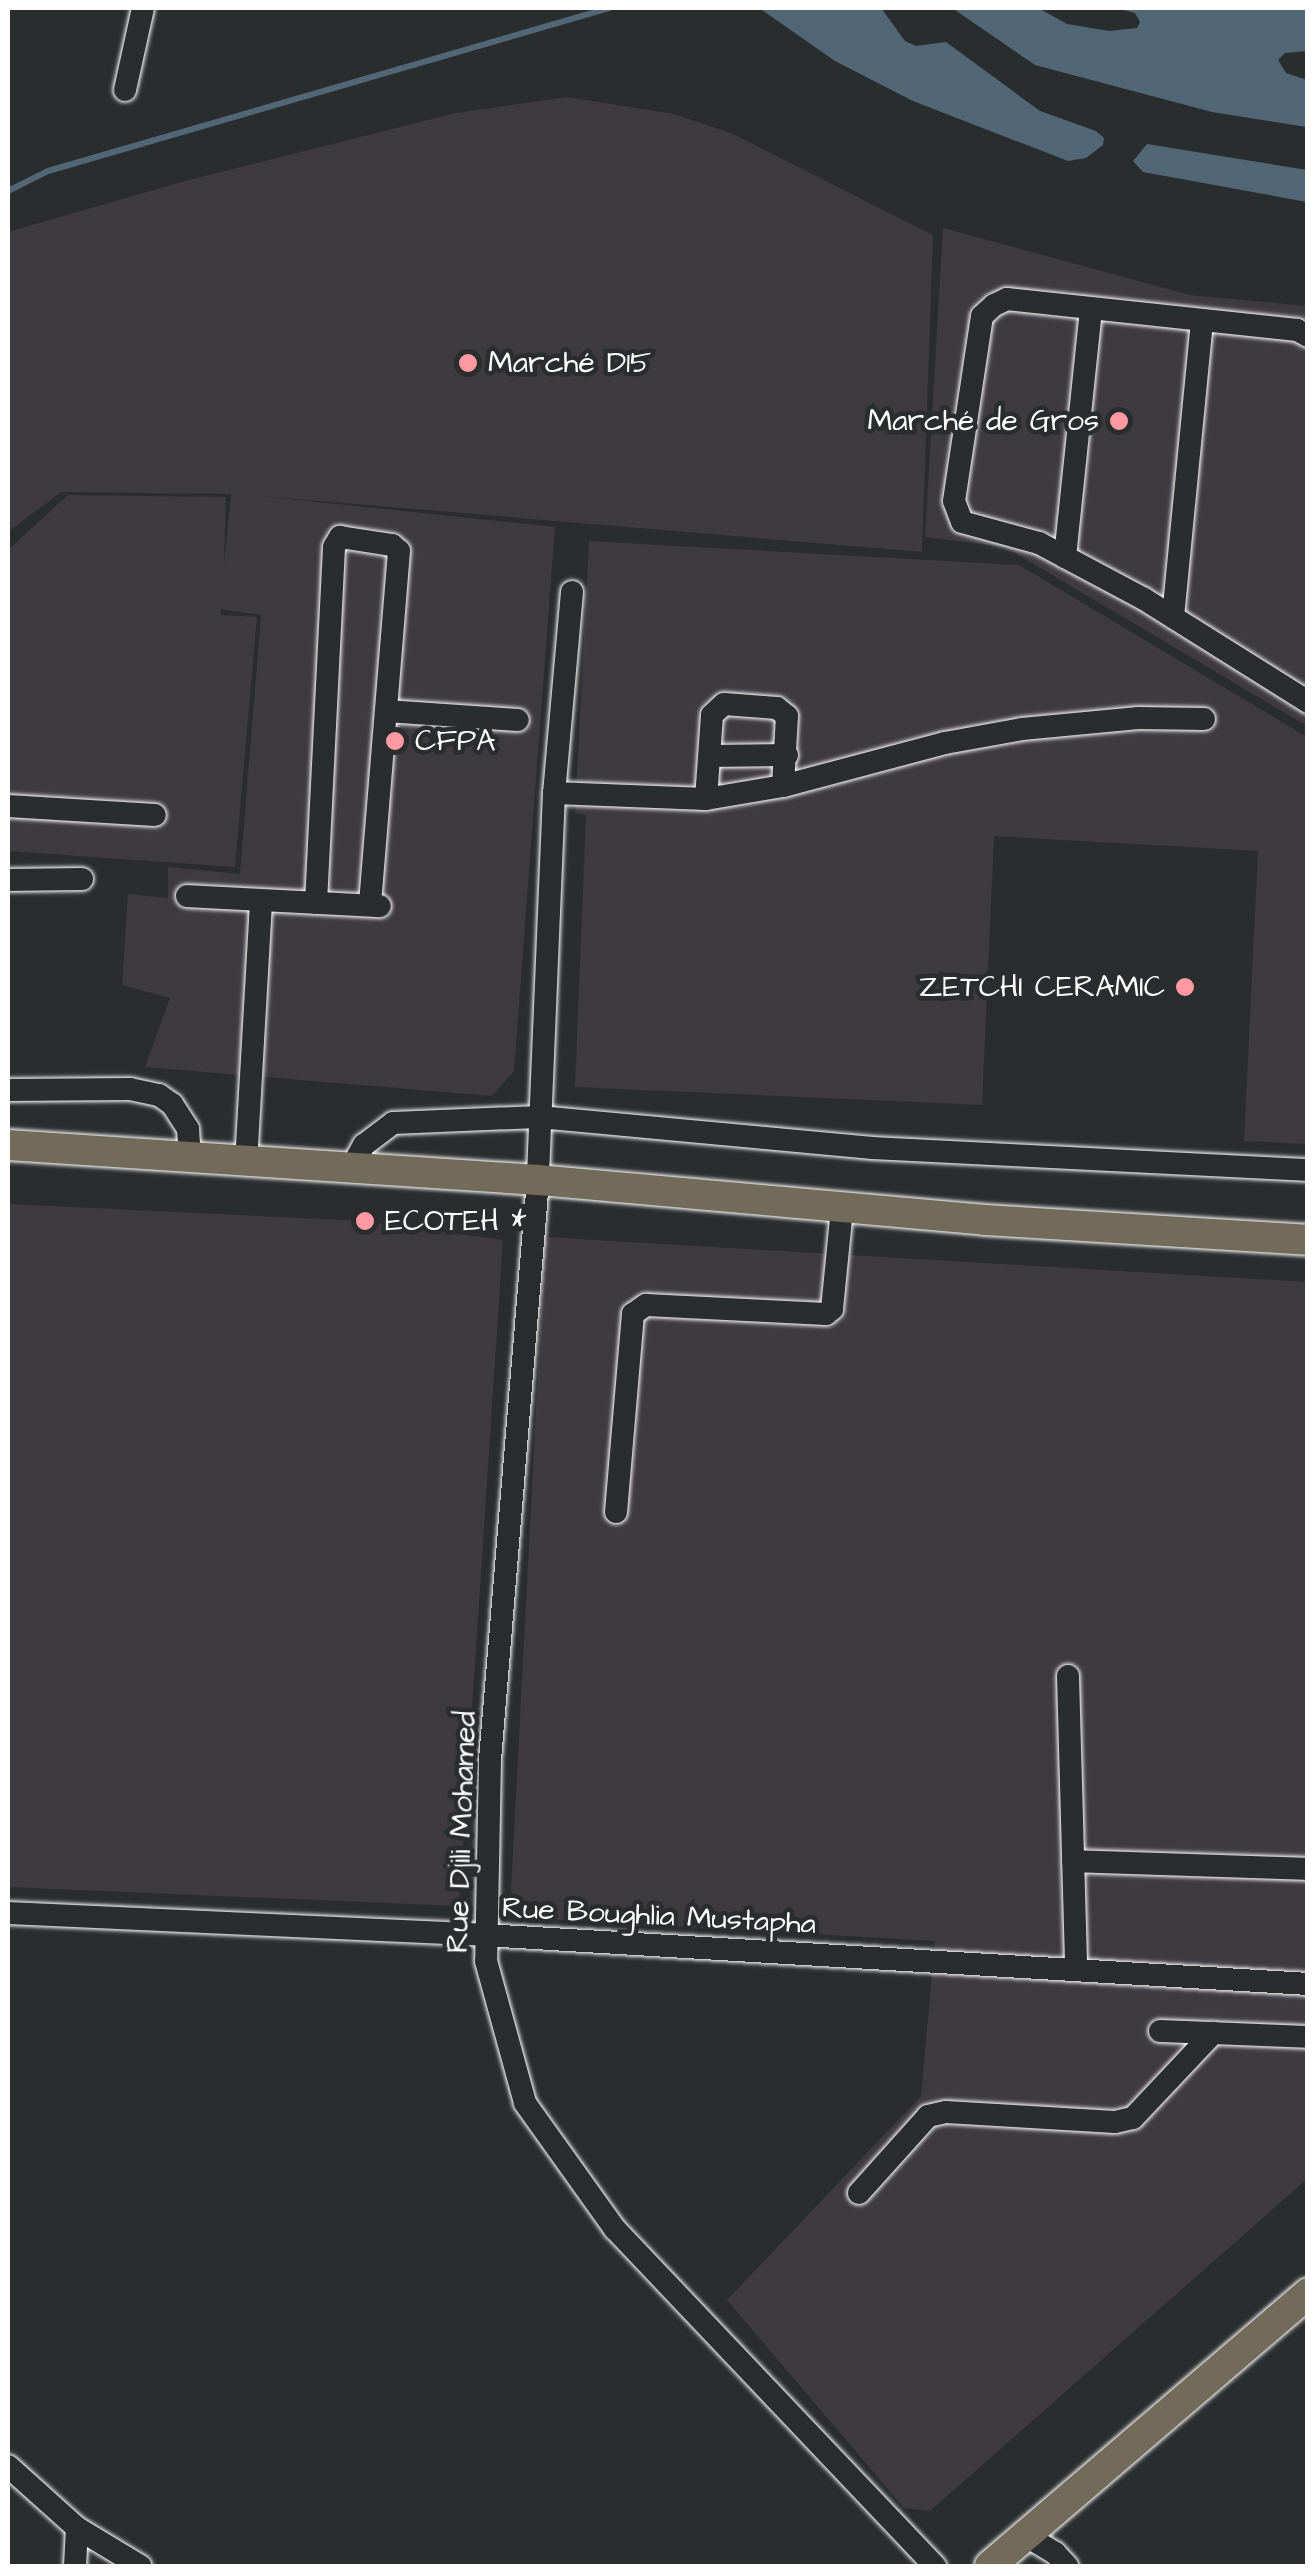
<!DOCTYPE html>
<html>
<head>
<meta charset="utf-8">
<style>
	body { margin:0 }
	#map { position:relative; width:1315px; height:2574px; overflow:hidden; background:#2a2d2e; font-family:"Architects Daughter",sans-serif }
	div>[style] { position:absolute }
	.built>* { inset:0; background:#3d3b40 }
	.water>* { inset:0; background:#526776 }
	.stream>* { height:6px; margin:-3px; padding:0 3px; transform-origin:3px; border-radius:3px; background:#526776 }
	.roads { filter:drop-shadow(0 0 2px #fff) drop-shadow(0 0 2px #fff) }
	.minor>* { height:22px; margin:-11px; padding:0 11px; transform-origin:11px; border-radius:11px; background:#2a2d2e }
	.major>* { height:30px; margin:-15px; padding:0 15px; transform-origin:15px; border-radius:15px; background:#736b5a }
	.dots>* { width:28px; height:28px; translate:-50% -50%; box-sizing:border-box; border:5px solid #2a2d2e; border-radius:50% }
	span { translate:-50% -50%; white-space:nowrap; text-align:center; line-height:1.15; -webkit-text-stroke:9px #2a2d2e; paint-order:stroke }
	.poi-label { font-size:30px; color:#fff }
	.left { translate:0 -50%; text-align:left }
	.right { translate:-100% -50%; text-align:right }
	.street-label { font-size:30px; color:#fff }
	.frame { position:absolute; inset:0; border:10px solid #fff; pointer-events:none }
</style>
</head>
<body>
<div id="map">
	<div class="built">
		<div style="clip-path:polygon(567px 97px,674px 114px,731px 133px,933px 235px,922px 552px,261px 496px,555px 527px,514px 1071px,492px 1096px,145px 1067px,170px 998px,122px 985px,128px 894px,168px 898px,168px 867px,240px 874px,261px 615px,220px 609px,221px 615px,257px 617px,235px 867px,8px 851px,8px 550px,68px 495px,226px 497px,224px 565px,231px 494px,61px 492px,8px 532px,8px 232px,185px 181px,456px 113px)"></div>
		<div style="clip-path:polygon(943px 228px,1190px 295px,1307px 306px,1307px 726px,1005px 547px,925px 537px)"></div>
		<div style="clip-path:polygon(589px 541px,1019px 565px,1307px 737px,1307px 1144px,1244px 1141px,1258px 851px,994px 836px,982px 1105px,575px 1087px,586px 815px,575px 813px)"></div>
		<div style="clip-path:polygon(8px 1204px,365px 1221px,503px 1240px,459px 1906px,8px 1887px)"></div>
		<div style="clip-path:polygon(545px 1237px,1307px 1282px,1307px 2179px,930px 2511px,904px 2508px,727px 2300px,921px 2096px,935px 1941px,544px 1919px,516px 1908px,511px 1891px)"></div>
	</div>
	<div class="water">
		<div style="clip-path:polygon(759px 8px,881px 8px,905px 41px,916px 46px,946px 42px,1040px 111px,1096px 131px,1104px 138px,1103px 145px,1086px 158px,1068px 161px,913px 101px,835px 61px)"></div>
		<div style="clip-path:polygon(952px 8px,1038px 8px,1067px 24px,1109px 31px,1137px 28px,1140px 22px,1135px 13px,1116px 8px,1307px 8px,1307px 51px,1285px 53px,1278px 60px,1286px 73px,1307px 80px,1307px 127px,1212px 112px,1035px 65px)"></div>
		<div style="clip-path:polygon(1147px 144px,1307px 170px,1307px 202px,1143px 172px,1133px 161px)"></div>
	</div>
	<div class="stream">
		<div style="left:8px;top:191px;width:45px;rotate:-26.6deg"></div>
		<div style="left:48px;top:171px;width:584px;rotate:-16.2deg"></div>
	</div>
	<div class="roads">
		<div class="minor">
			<div style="left:125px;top:90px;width:84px;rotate:-77.6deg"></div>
			<div style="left:1308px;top:336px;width:13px;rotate:-151deg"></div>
			<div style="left:1297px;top:330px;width:292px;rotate:-173.9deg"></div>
			<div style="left:1007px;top:299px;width:14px;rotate:155deg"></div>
			<div style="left:994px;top:305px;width:16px;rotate:137deg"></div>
			<div style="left:982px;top:316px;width:187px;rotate:98.6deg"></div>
			<div style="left:954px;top:501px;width:22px;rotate:69deg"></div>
			<div style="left:962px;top:522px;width:80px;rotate:15.3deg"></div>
			<div style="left:1039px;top:543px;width:119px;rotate:28.1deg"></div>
			<div style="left:1144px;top:599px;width:194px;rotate:32.1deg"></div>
			<div style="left:1065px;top:557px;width:250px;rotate:-84deg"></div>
			<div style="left:572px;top:592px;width:202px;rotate:95.1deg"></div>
			<div style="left:554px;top:793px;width:387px;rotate:92.4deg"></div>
			<div style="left:538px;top:1180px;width:582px;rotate:94.73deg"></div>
			<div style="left:490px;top:1760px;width:201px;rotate:91.1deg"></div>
			<div style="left:486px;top:1961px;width:147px;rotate:74.6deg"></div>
			<div style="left:525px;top:2103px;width:155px;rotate:54.5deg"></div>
			<div style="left:615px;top:2229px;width:465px;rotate:46.5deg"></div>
			<div style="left:1173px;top:617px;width:298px;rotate:-84.4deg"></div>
			<div style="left:386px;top:711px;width:132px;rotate:3.9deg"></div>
			<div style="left:710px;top:756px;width:77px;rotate:-0.7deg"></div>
			<div style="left:554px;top:793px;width:152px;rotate:2.3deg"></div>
			<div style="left:706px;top:799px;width:78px;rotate:-9.6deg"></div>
			<div style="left:783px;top:786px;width:168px;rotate:-14.9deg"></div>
			<div style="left:945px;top:743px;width:78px;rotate:-10.3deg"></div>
			<div style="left:1022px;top:729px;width:117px;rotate:-5.4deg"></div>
			<div style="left:1138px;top:718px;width:66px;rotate:0.9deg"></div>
			<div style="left:706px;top:799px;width:84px;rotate:-85.9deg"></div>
			<div style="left:712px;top:715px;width:16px;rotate:-43deg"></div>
			<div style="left:724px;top:704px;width:53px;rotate:4.3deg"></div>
			<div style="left:777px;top:708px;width:13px;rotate:39deg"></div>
			<div style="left:787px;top:716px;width:70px;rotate:93.3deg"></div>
			<div style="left:8px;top:806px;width:147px;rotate:3.5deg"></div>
			<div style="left:8px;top:880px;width:74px;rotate:-0.8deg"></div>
			<div style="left:187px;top:896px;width:193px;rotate:3deg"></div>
			<div style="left:316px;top:903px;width:356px;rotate:-87.1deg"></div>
			<div style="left:334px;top:547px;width:12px;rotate:-59deg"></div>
			<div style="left:340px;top:537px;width:53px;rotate:8.7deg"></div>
			<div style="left:392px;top:545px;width:9px;rotate:41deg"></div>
			<div style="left:399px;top:551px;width:355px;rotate:94.7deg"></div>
			<div style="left:8px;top:1090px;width:122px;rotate:-0.5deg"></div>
			<div style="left:130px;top:1089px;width:30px;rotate:12deg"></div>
			<div style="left:159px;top:1095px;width:16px;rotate:35deg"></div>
			<div style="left:172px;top:1104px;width:30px;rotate:57deg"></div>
			<div style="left:188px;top:1129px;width:30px;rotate:86deg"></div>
			<div style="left:246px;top:1163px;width:262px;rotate:-86.7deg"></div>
			<div style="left:350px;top:1170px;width:29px;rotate:-61deg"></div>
			<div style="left:364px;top:1145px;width:36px;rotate:-37deg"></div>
			<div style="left:393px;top:1123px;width:146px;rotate:-2.4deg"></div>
			<div style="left:539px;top:1117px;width:335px;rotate:5.3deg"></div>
			<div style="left:873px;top:1148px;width:436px;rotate:2.9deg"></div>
			<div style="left:616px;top:1512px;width:199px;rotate:-85.1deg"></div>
			<div style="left:633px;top:1314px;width:16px;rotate:-35deg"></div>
			<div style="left:646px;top:1305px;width:180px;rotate:2.9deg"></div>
			<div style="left:826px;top:1314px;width:8px;rotate:-40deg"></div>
			<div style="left:832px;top:1309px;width:101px;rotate:-84.3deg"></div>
			<div style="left:1068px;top:1676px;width:294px;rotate:88.4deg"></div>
			<div style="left:1073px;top:1861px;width:235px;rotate:1.9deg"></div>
			<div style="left:8px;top:1913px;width:477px;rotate:2.6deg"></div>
			<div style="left:484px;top:1935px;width:825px;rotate:3.4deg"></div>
			<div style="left:1160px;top:2031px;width:148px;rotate:2.3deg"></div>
			<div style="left:859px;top:2193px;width:103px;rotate:-48.1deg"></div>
			<div style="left:928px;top:2116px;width:18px;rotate:-13deg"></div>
			<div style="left:946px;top:2112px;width:169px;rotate:3.4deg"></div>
			<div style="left:1115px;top:2122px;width:18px;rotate:-13deg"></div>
			<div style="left:1133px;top:2118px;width:117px;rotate:-46.7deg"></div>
			<div style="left:8px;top:2466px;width:93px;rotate:41.9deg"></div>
			<div style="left:77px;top:2528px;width:74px;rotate:31.1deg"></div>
			<div style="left:1025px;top:2535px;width:35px;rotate:31deg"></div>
			<div style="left:1055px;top:2553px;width:18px;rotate:47deg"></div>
			<div style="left:75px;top:2566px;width:38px;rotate:-87deg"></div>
		</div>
		<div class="major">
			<div style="left:8px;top:1145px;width:531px;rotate:3.78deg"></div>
			<div style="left:538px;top:1180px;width:448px;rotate:5.1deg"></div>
			<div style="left:984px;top:1220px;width:325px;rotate:3.5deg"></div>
			<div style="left:990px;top:2566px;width:419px;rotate:-40.6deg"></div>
		</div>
	</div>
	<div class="dots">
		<div style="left:468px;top:363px;background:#ff9aa2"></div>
		<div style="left:1119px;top:421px;background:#ff9aa2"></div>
		<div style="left:395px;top:741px;background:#ff9aa2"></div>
		<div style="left:1185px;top:987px;background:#ff9aa2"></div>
		<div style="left:365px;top:1221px;background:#ff9aa2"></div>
	</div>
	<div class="poi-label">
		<span class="left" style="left:488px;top:363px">Marché D15</span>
		<span class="right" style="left:1099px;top:421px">Marché de Gros</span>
		<span class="left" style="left:415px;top:741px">CFPA</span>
		<span class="right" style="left:1165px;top:987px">ZETCHI CERAMIC</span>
		<span class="left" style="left:385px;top:1221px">ECOTEH *</span>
	</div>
	<div class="street-label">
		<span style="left:462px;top:1832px;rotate:-88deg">Rue Djili Mohamed</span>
		<span style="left:659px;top:1916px;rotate:3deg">Rue Boughlia Mustapha</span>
	</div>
	<div class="frame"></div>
</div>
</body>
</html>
